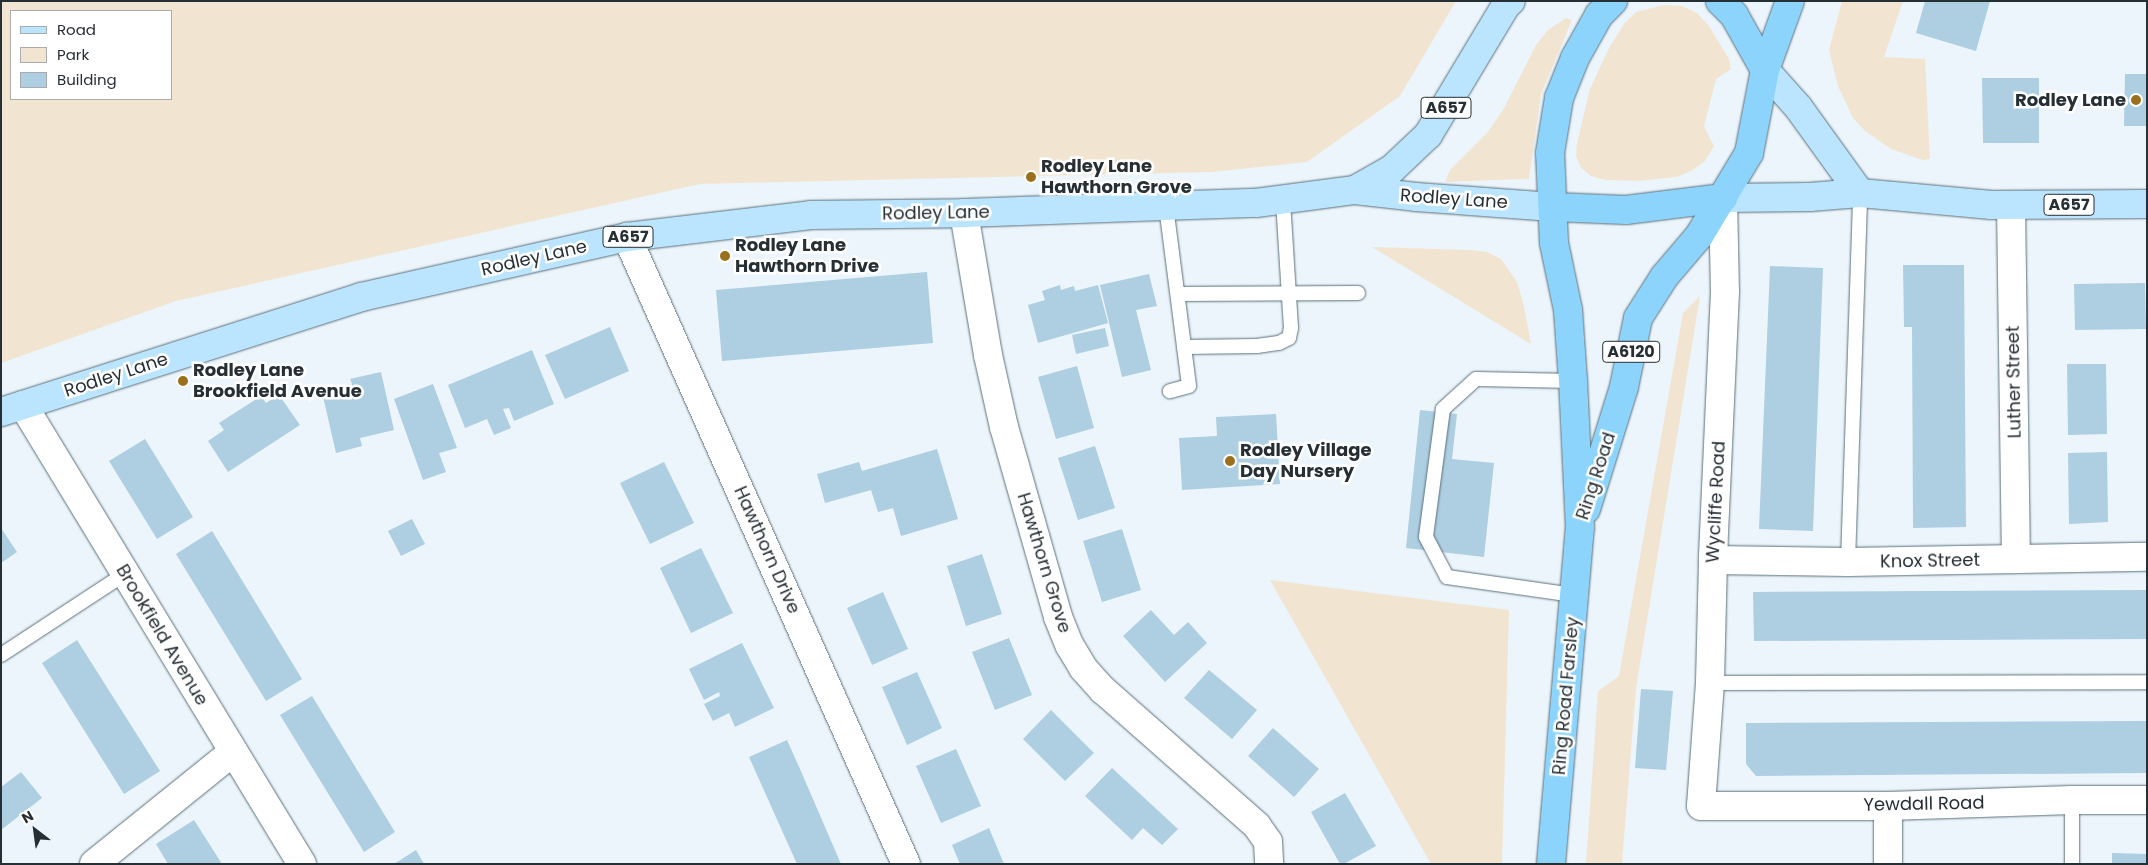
<!DOCTYPE html>
<html>
<head>
<meta charset="utf-8">
<style>
	body { margin:0 }
	#map { position:relative; width:2148px; height:865px; overflow:hidden; background:#ecf5fb; font-family:Poppins,sans-serif }
	div>[style] { position:absolute }
	.green>* { inset:0; background:#f1e5d1 }
	.building>* { inset:0; background:#aecee2 }
	.roads { filter:drop-shadow(0 0 1px #5a707c) drop-shadow(0 0 1px #5a707c) }
	.lane>* { height:14px; margin:-7px; padding:0 7px; transform-origin:7px; border-radius:7px; background:#fff }
	.street>* { height:28px; margin:-14px; padding:0 14px; transform-origin:14px; border-radius:14px; background:#fff }
	.primary>* { height:28px; margin:-14px; padding:0 14px; transform-origin:14px; border-radius:14px; background:#bbe5fe }
	.highway>* { height:28px; margin:-14px; padding:0 14px; transform-origin:14px; border-radius:14px; background:#8dd4fd }
	.dots>* { width:14px; height:14px; translate:-50% -50%; box-sizing:border-box; border:2px solid #fff; border-radius:50% }
	span { translate:-50% -50%; white-space:nowrap; text-align:center; line-height:1.15; -webkit-text-stroke:5px #fff; paint-order:stroke }
	.shield-label span { padding:1px 4px; background:#fff; border:1px solid; border-radius:4px; -webkit-text-stroke-width:0 }
	.shield-label { font-size:16px; color:#262f34; font-weight:700 }
	.poi-label { font-size:18px; color:#262f34; font-weight:700 }
	.right { translate:-100% -50%; text-align:right }
	.left { translate:0 -50%; text-align:left }
	.street-label { font-size:18px; color:#262f34 }
	.frame { position:absolute; inset:0; border:2px solid #262f34; pointer-events:none }
	.legend { position:absolute; left:10px; top:10px; width:162px; height:90px; box-sizing:border-box; background:#fff; border:1px solid #a8acae; margin:0; padding:6px 9px; list-style:none; font-size:15px; color:#262f34 }
	.legend li { display:flex; align-items:center; gap:10px; height:25px }
	.legend b { width:25px; border:1px solid #a8acae }
	.north { position:absolute; left:10px; top:805px; width:50px; height:50px; -webkit-text-stroke:4px #fff; paint-order:stroke; rotate:330deg; font-size:14px; font-weight:700; line-height:20px; text-align:center; color:#262f34 }
	.north::after { content:''; display:block; margin:auto; width:18px; height:22px; background:#262f34; clip-path:polygon(50% 0,100% 100%,50% 72%,0 100%) }
</style>
</head>
<body>
<div id="map">
	<div class="green">
		<div style="clip-path:polygon(evenodd,1px 1px,1456px 1px,1400px 96px,1307px 162px,1212px 172px,700px 184px,176px 301px,1px 363px,1px 1px,171px 11px,171px 99px,11px 99px,11px 11px,171px 11px)"></div>
		<div style="clip-path:polygon(1842px 1px,1903px 1px,1884px 57px,1925px 59px,1930px 159px,1923px 160px,1891px 149px,1865px 131px,1853px 118px,1838px 86px,1829px 50px)"></div>
		<div style="clip-path:polygon(1664px 5px,1682px 6px,1697px 13px,1709px 26px,1729px 59px,1731px 69px,1716px 79px,1704px 126px,1714px 146px,1705px 161px,1693px 170px,1677px 177px,1638px 181px,1605px 180px,1591px 176px,1581px 168px,1576px 156px,1577px 143px,1590px 89px,1609px 48px,1624px 24px,1636px 12px)"></div>
		<div style="clip-path:polygon(1566px 18px,1572px 20px,1541px 94px,1529px 179px,1445px 182px,1450px 170px,1487px 133px,1503px 110px,1536px 45px,1548px 30px)"></div>
		<div style="clip-path:polygon(1372px 247px,1470px 250px,1487px 252px,1501px 259px,1517px 282px,1524px 306px,1531px 344px)"></div>
		<div style="clip-path:polygon(1700px 296px,1636px 688px,1622px 864px,1586px 864px,1598px 691px,1619px 676px,1683px 313px)"></div>
		<div style="clip-path:polygon(1270px 580px,1509px 610px,1502px 864px,1431px 864px)"></div>
	</div>
	<div class="building">
		<div style="clip-path:polygon(1925px 1px,1990px 1px,1976px 51px,1916px 33px)"></div>
		<div style="clip-path:polygon(2125px 74px,2147px 74px,2147px 126px,2124px 126px)"></div>
		<div style="clip-path:polygon(1982px 78px,2039px 78px,2039px 143px,1983px 143px)"></div>
		<div style="clip-path:polygon(1903px 265px,1964px 265px,1966px 527px,1913px 528px,1912px 327px,1904px 327px)"></div>
		<div style="clip-path:polygon(1770px 266px,1823px 268px,1813px 531px,1759px 529px)"></div>
		<div style="clip-path:polygon(927px 272px,933px 343px,722px 361px,716px 290px)"></div>
		<div style="clip-path:polygon(1149px 274px,1157px 306px,1136px 310px,1151px 370px,1122px 377px,1100px 285px)"></div>
		<div style="clip-path:polygon(2145px 283px,2146px 329px,2075px 330px,2074px 284px)"></div>
		<div style="clip-path:polygon(1060px 285px,1061px 290px,1074px 286px,1075px 291px,1098px 285px,1108px 323px,1038px 343px,1028px 305px,1045px 300px,1042px 291px)"></div>
		<div style="clip-path:polygon(610px 327px,629px 371px,565px 399px,545px 355px)"></div>
		<div style="clip-path:polygon(1105px 328px,1109px 346px,1076px 354px,1072px 335px)"></div>
		<div style="clip-path:polygon(532px 350px,554px 404px,514px 421px,509px 408px,503px 409px,511px 428px,494px 435px,487px 419px,465px 428px,448px 385px)"></div>
		<div style="clip-path:polygon(2067px 364px,2106px 364px,2107px 434px,2068px 435px)"></div>
		<div style="clip-path:polygon(1077px 366px,1094px 428px,1056px 439px,1038px 377px)"></div>
		<div style="clip-path:polygon(381px 372px,394px 430px,360px 438px,362px 446px,336px 453px,322px 392px,352px 384px,350px 379px)"></div>
		<div style="clip-path:polygon(433px 384px,457px 448px,439px 453px,446px 472px,423px 480px,394px 399px)"></div>
		<div style="clip-path:polygon(279px 395px,300px 425px,228px 472px,208px 441px,224px 430px,219px 423px,261px 396px,266px 403px)"></div>
		<div style="clip-path:polygon(1420px 410px,1457px 414px,1452px 459px,1494px 463px,1484px 557px,1406px 548px)"></div>
		<div style="clip-path:polygon(1276px 414px,1280px 484px,1182px 490px,1179px 438px,1217px 436px,1216px 417px)"></div>
		<div style="clip-path:polygon(145px 439px,193px 517px,157px 539px,109px 461px)"></div>
		<div style="clip-path:polygon(1095px 446px,1115px 508px,1078px 520px,1058px 458px)"></div>
		<div style="clip-path:polygon(937px 449px,958px 519px,901px 536px,893px 508px,878px 512px,871px 490px,825px 503px,817px 474px,859px 462px,862px 471px)"></div>
		<div style="clip-path:polygon(2107px 452px,2108px 522px,2069px 524px,2068px 453px)"></div>
		<div style="clip-path:polygon(664px 462px,694px 523px,650px 544px,620px 483px)"></div>
		<div style="clip-path:polygon(412px 519px,425px 544px,401px 556px,388px 531px)"></div>
		<div style="clip-path:polygon(1px 528px,17px 552px,1px 563px)"></div>
		<div style="clip-path:polygon(1122px 529px,1141px 590px,1102px 602px,1083px 541px)"></div>
		<div style="clip-path:polygon(212px 531px,302px 679px,266px 701px,176px 554px)"></div>
		<div style="clip-path:polygon(701px 548px,733px 613px,691px 633px,660px 568px)"></div>
		<div style="clip-path:polygon(982px 554px,1002px 614px,966px 626px,947px 566px)"></div>
		<div style="clip-path:polygon(2147px 590px,2147px 639px,1754px 641px,1753px 592px)"></div>
		<div style="clip-path:polygon(883px 592px,908px 649px,872px 665px,847px 608px)"></div>
		<div style="clip-path:polygon(1151px 610px,1174px 635px,1188px 622px,1207px 643px,1165px 682px,1123px 636px)"></div>
		<div style="clip-path:polygon(1009px 638px,1032px 695px,995px 710px,972px 652px)"></div>
		<div style="clip-path:polygon(77px 640px,160px 771px,124px 794px,42px 663px)"></div>
		<div style="clip-path:polygon(742px 643px,774px 708px,735px 727px,729px 713px,713px 721px,704px 704px,720px 696px,719px 692px,704px 700px,689px 669px)"></div>
		<div style="clip-path:polygon(1209px 670px,1257px 710px,1232px 739px,1184px 698px)"></div>
		<div style="clip-path:polygon(917px 672px,942px 728px,907px 745px,882px 687px)"></div>
		<div style="clip-path:polygon(1641px 689px,1673px 691px,1666px 770px,1635px 768px)"></div>
		<div style="clip-path:polygon(312px 696px,395px 832px,364px 852px,280px 715px)"></div>
		<div style="clip-path:polygon(1051px 710px,1094px 753px,1065px 781px,1023px 739px)"></div>
		<div style="clip-path:polygon(2147px 721px,2147px 773px,1756px 776px,1746px 764px,1746px 723px)"></div>
		<div style="clip-path:polygon(1273px 728px,1319px 769px,1294px 797px,1248px 756px)"></div>
		<div style="clip-path:polygon(787px 740px,800px 769px,841px 864px,797px 864px,749px 757px)"></div>
		<div style="clip-path:polygon(956px 749px,981px 806px,941px 823px,916px 766px)"></div>
		<div style="clip-path:polygon(1112px 768px,1178px 829px,1162px 845px,1143px 828px,1132px 840px,1085px 796px)"></div>
		<div style="clip-path:polygon(21px 772px,42px 798px,1px 830px,1px 787px)"></div>
		<div style="clip-path:polygon(1345px 793px,1376px 846px,1344px 864px,1340px 864px,1311px 812px)"></div>
		<div style="clip-path:polygon(194px 820px,217px 856px,222px 864px,168px 864px,156px 844px)"></div>
		<div style="clip-path:polygon(989px 828px,1004px 864px,960px 864px,952px 845px)"></div>
		<div style="clip-path:polygon(416px 850px,424px 864px,394px 864px)"></div>
		<div style="clip-path:polygon(2112px 853px,2147px 854px,2147px 864px,2112px 864px)"></div>
	</div>
	<div class="roads">
		<div class="lane">
			<div style="left:1166px;top:206px;width:181px;rotate:82.7deg"></div>
			<div style="left:1189px;top:386px;width:20px;rotate:165deg"></div>
			<div style="left:1178px;top:294px;width:180px;rotate:-0.3deg"></div>
			<div style="left:1184px;top:347px;width:73px;rotate:-0.8deg"></div>
			<div style="left:1257px;top:346px;width:22px;rotate:-8deg"></div>
			<div style="left:1279px;top:343px;width:11px;rotate:-27deg"></div>
			<div style="left:1289px;top:338px;width:10px;rotate:-79deg"></div>
			<div style="left:1291px;top:328px;width:128px;rotate:-93.6deg"></div>
			<div style="left:1573px;top:381px;width:97px;rotate:-178.8deg"></div>
			<div style="left:1476px;top:379px;width:45px;rotate:137.7deg"></div>
			<div style="left:1443px;top:409px;width:129px;rotate:97.6deg"></div>
			<div style="left:1426px;top:537px;width:45px;rotate:62.3deg"></div>
			<div style="left:1447px;top:577px;width:128px;rotate:8.1deg"></div>
			<div style="left:1848px;top:562px;width:369px;rotate:-88.1deg"></div>
			<div style="left:1px;top:655px;width:148px;rotate:-33.2deg"></div>
			<div style="left:1710px;top:683px;width:437px;rotate:-0.1deg"></div>
			<div style="left:2072px;top:800px;width:64px;rotate:90deg"></div>
		</div>
		<div class="street">
			<div style="left:1723px;top:198px;width:93px;rotate:88.8deg"></div>
			<div style="left:1725px;top:291px;width:269px;rotate:92.6deg"></div>
			<div style="left:1713px;top:560px;width:123px;rotate:91.4deg"></div>
			<div style="left:1710px;top:683px;width:123px;rotate:94.2deg"></div>
			<div style="left:1701px;top:806px;width:187px"></div>
			<div style="left:1888px;top:806px;width:184px;rotate:-1.9deg"></div>
			<div style="left:2072px;top:800px;width:75px"></div>
			<div style="left:2011px;top:205px;width:354px;rotate:89.2deg"></div>
			<div style="left:964px;top:213px;width:144px;rotate:80.4deg"></div>
			<div style="left:988px;top:355px;width:74px;rotate:77.5deg"></div>
			<div style="left:1004px;top:427px;width:198px;rotate:74.1deg"></div>
			<div style="left:1058px;top:617px;width:31px;rotate:68deg"></div>
			<div style="left:1070px;top:646px;width:26px;rotate:59deg"></div>
			<div style="left:1083px;top:668px;width:30px;rotate:48deg"></div>
			<div style="left:1103px;top:690px;width:205px;rotate:41.4deg"></div>
			<div style="left:1257px;top:826px;width:19px;rotate:55deg"></div>
			<div style="left:1268px;top:842px;width:22px;rotate:87deg"></div>
			<div style="left:627px;top:237px;width:686px;rotate:66.01deg"></div>
			<div style="left:23px;top:405px;width:537px;rotate:58.71deg"></div>
			<div style="left:1713px;top:560px;width:135px;rotate:0.8deg"></div>
			<div style="left:1848px;top:562px;width:299px;rotate:-1deg"></div>
			<div style="left:94px;top:864px;width:179px;rotate:-38.9deg"></div>
			<div style="left:1888px;top:864px;width:58px;rotate:-90deg"></div>
		</div>
		<div class="primary">
			<div style="left:1765px;top:70px;width:50px;rotate:48.3deg"></div>
			<div style="left:1798px;top:107px;width:106px;rotate:54.2deg"></div>
			<div style="left:1355px;top:190px;width:43px;rotate:-29.6deg"></div>
			<div style="left:1392px;top:169px;width:50px;rotate:-43.4deg"></div>
			<div style="left:1428px;top:135px;width:152px;rotate:-59deg"></div>
			<div style="left:1506px;top:5px;width:6px;rotate:-39deg"></div>
			<div style="left:1723px;top:198px;width:87px;rotate:-0.7deg"></div>
			<div style="left:1810px;top:197px;width:50px;rotate:-4.6deg"></div>
			<div style="left:1860px;top:193px;width:132px;rotate:5.2deg"></div>
			<div style="left:1991px;top:205px;width:156px;rotate:-0.4deg"></div>
			<div style="left:1px;top:412px;width:378px;rotate:-17.7deg"></div>
			<div style="left:361px;top:297px;width:273px;rotate:-12.7deg"></div>
			<div style="left:627px;top:237px;width:185px;rotate:-6.8deg"></div>
			<div style="left:811px;top:215px;width:153px;rotate:-0.7deg"></div>
			<div style="left:964px;top:213px;width:292px;rotate:-2deg"></div>
			<div style="left:1256px;top:203px;width:100px;rotate:-7.5deg"></div>
			<div style="left:1355px;top:190px;width:61px;rotate:6.5deg"></div>
			<div style="left:1416px;top:197px;width:137px;rotate:4.2deg"></div>
		</div>
		<div class="highway">
			<div style="left:1720px;top:1px;width:20px;rotate:45deg"></div>
			<div style="left:1734px;top:15px;width:63px;rotate:60.6deg"></div>
			<div style="left:1553px;top:207px;width:73px;rotate:2.4deg"></div>
			<div style="left:1626px;top:210px;width:98px;rotate:-7.1deg"></div>
			<div style="left:1586px;top:509px;width:128px;rotate:-72.7deg"></div>
			<div style="left:1624px;top:387px;width:70px;rotate:-78.5deg"></div>
			<div style="left:1638px;top:318px;width:49px;rotate:-57.6deg"></div>
			<div style="left:1664px;top:277px;width:54px;rotate:-49.5deg"></div>
			<div style="left:1699px;top:236px;width:97px;rotate:-58.9deg"></div>
			<div style="left:1749px;top:153px;width:85px;rotate:-79.1deg"></div>
			<div style="left:1765px;top:70px;width:73px;rotate:-70.1deg"></div>
			<div style="left:1551px;top:864px;width:337px;rotate:-85.1deg"></div>
			<div style="left:1580px;top:528px;width:147px;rotate:-92.7deg"></div>
			<div style="left:1573px;top:381px;width:71px;rotate:-94deg"></div>
			<div style="left:1568px;top:310px;width:68px;rotate:-101.8deg"></div>
			<div style="left:1554px;top:243px;width:90px;rotate:-92.5deg"></div>
			<div style="left:1550px;top:153px;width:56px;rotate:-80.7deg"></div>
			<div style="left:1559px;top:98px;width:43px;rotate:-68.2deg"></div>
			<div style="left:1575px;top:58px;width:49px;rotate:-60.8deg"></div>
			<div style="left:1599px;top:15px;width:20px;rotate:-45deg"></div>
		</div>
	</div>
	<div class="dots">
		<div style="left:2136px;top:100px;background:#9a701d"></div>
		<div style="left:1031px;top:177px;background:#9a701d"></div>
		<div style="left:725px;top:256px;background:#9a701d"></div>
		<div style="left:183px;top:381px;background:#9a701d"></div>
		<div style="left:1230px;top:461px;background:#9a701d"></div>
	</div>
	<div class="shield-label">
		<span style="left:1446px;top:108px">A657</span>
		<span style="left:2069px;top:205px">A657</span>
		<span style="left:628px;top:237px">A657</span>
		<span style="left:1631px;top:352px">A6120</span>
	</div>
	<div class="poi-label">
		<span class="right" style="left:2126px;top:100px">Rodley Lane</span>
		<span class="left" style="left:1041px;top:177px">Rodley Lane<br>Hawthorn Grove</span>
		<span class="left" style="left:735px;top:256px">Rodley Lane<br>Hawthorn Drive</span>
		<span class="left" style="left:193px;top:381px">Rodley Lane<br>Brookfield Avenue</span>
		<span class="left" style="left:1240px;top:461px">Rodley Village<br>Day Nursery</span>
	</div>
	<div class="street-label">
		<span style="left:1454px;top:199px;rotate:4deg">Rodley Lane</span>
		<span style="left:936px;top:213px;rotate:-1deg">Rodley Lane</span>
		<span style="left:534px;top:258px;rotate:-13deg">Rodley Lane</span>
		<span style="left:116px;top:375px;rotate:-18deg">Rodley Lane</span>
		<span style="left:2014px;top:382px;rotate:-91deg">Luther Street</span>
		<span style="left:1596px;top:476px;rotate:-72deg">Ring Road</span>
		<span style="left:1716px;top:502px;rotate:-87deg">Wycliffe Road</span>
		<span style="left:767px;top:550px;rotate:66deg">Hawthorn Drive</span>
		<span style="left:1930px;top:561px;rotate:-1deg">Knox Street</span>
		<span style="left:1044px;top:563px;rotate:73deg">Hawthorn Grove</span>
		<span style="left:162px;top:635px;rotate:59deg">Brookfield Avenue</span>
		<span style="left:1566px;top:696px;rotate:-85deg">Ring Road Farsley</span>
		<span style="left:1924px;top:804px;rotate:-1deg">Yewdall Road</span>
	</div>
	<div class="frame"></div>
	<ul class="legend">
	<li><b style="height:6px;background:#bbe5fe"></b>Road</li>
	<li><b style="height:14px;background:#f1e5d1"></b>Park</li>
	<li><b style="height:14px;background:#aecee2"></b>Building</li>
	</ul>
	<div class="north">N</div>
</div>
</body>
</html>
